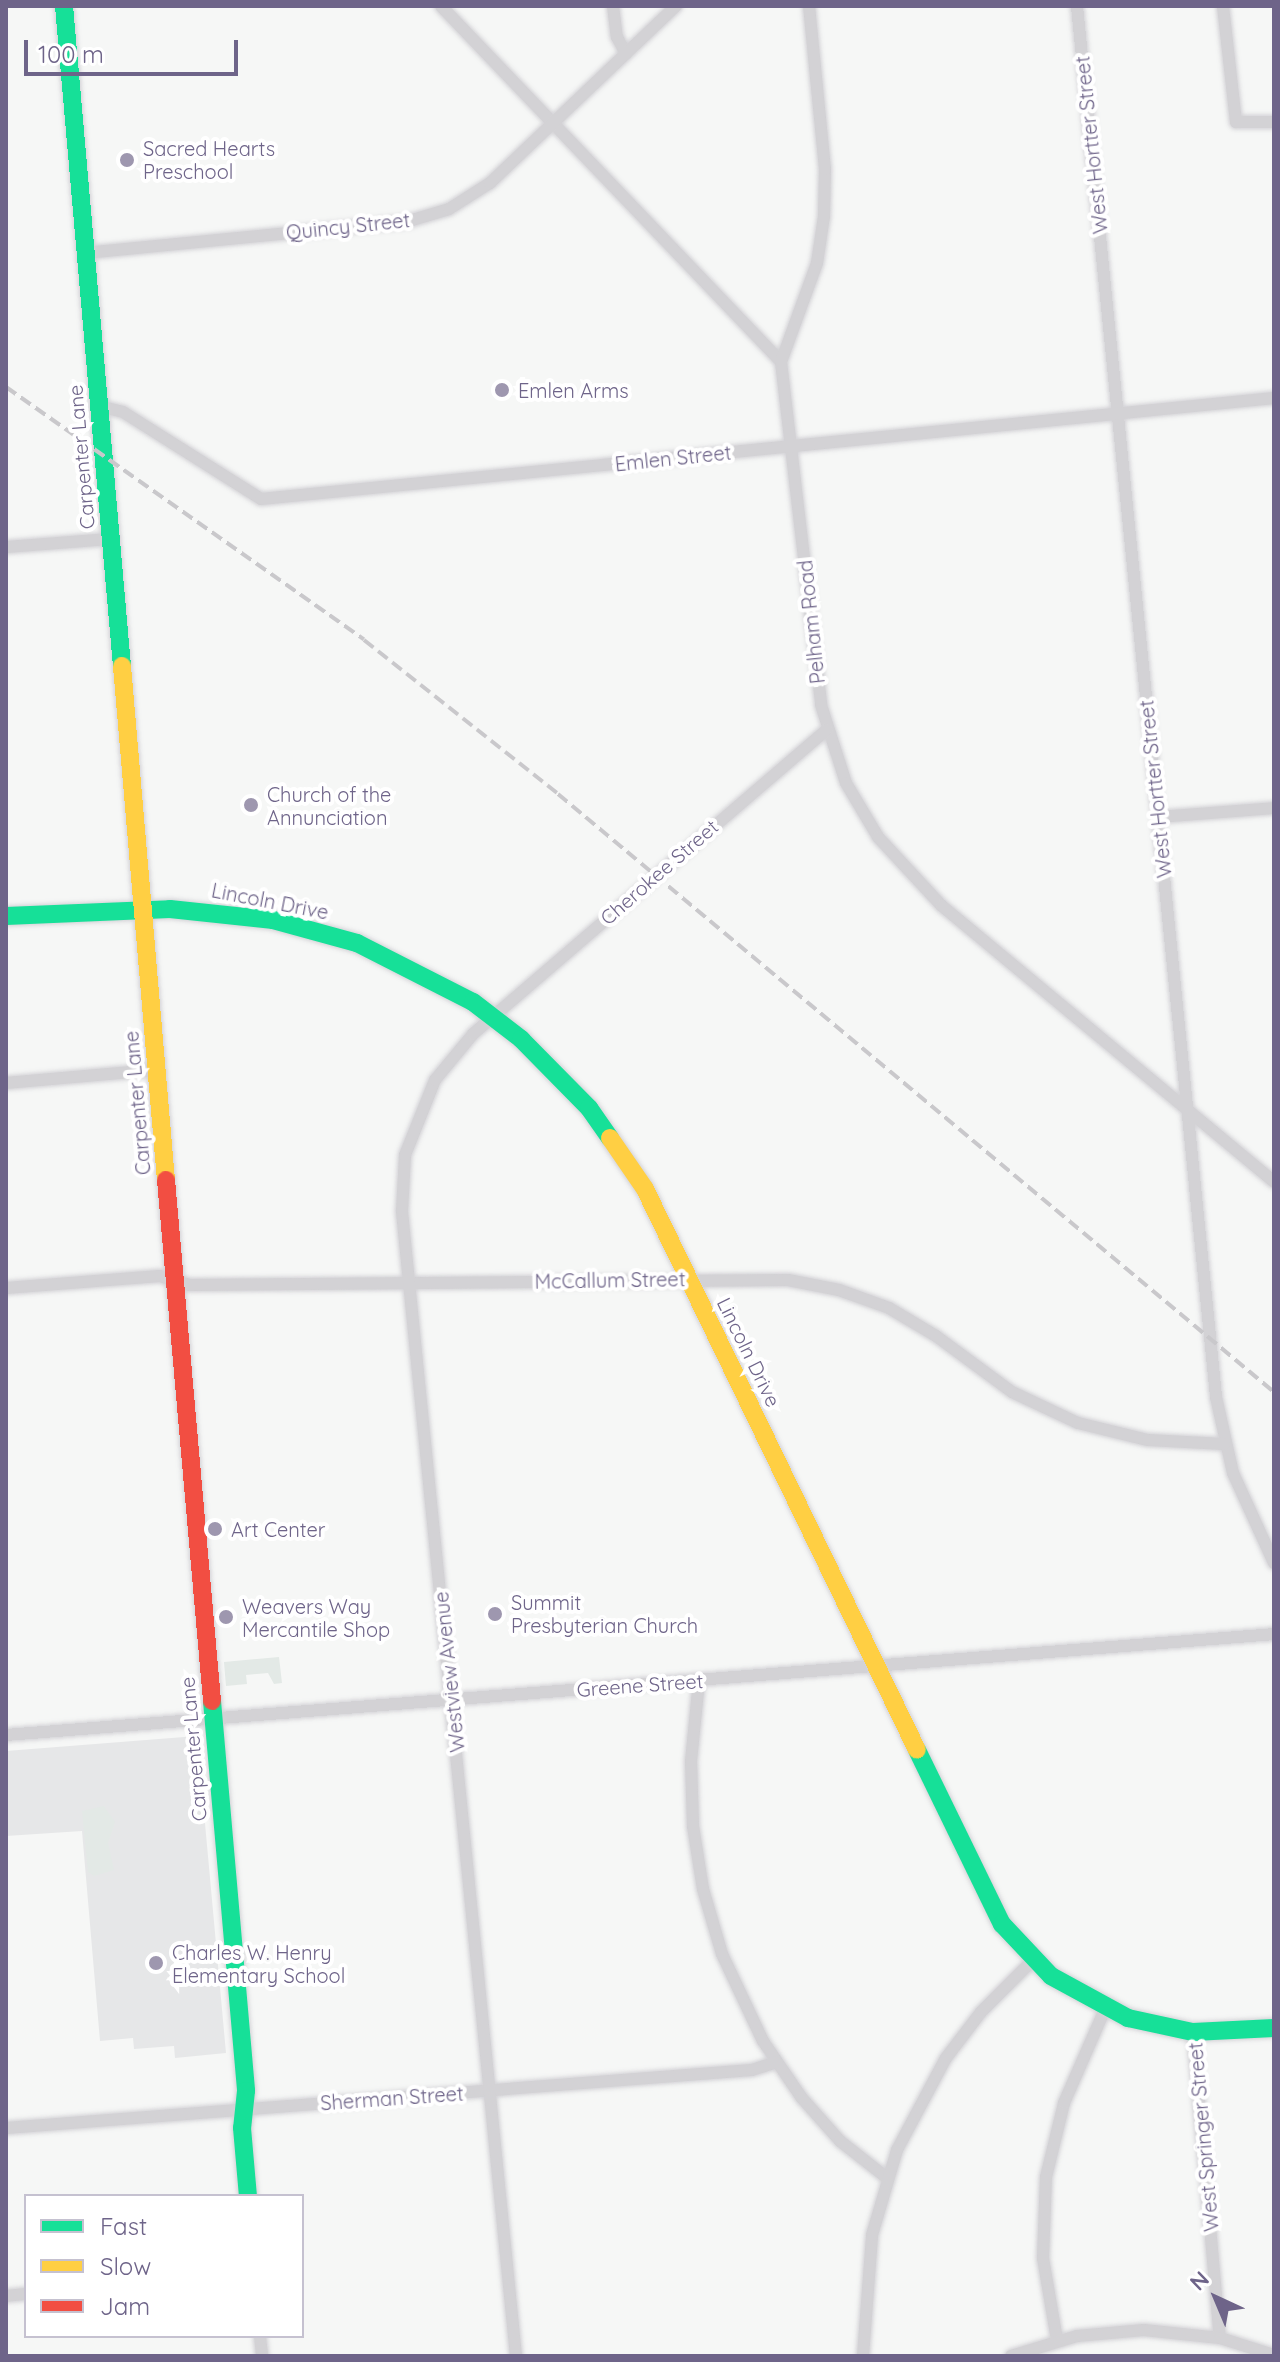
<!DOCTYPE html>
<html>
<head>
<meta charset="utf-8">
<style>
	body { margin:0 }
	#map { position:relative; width:1280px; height:2362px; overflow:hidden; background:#f6f7f6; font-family:Quicksand,sans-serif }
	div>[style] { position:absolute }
	.built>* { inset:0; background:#e6e7e8 }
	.green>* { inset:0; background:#e3e9e6 }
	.roads { filter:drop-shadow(0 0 2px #d4d3d7) drop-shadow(0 0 2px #d4d3d7) }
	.street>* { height:12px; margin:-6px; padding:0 6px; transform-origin:6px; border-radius:6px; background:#d3d2d5 }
	.fast>* { height:18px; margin:-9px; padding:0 9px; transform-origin:9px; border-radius:9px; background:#16e098 }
	.slow>* { height:18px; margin:-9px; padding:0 9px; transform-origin:9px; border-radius:9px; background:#ffcf43 }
	.jam>* { height:18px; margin:-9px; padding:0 9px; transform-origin:9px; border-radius:9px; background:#f24e42 }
	.rail>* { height:4px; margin-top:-2px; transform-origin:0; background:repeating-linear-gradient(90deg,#c9c8cb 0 12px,transparent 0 18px) }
	.dots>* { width:22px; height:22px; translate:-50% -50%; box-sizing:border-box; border:4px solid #fff; border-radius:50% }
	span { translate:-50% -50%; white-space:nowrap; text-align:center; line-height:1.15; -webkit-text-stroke:8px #fff; paint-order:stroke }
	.street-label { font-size:20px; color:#6e6489 }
	.poi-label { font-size:20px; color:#6e6489 }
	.left { translate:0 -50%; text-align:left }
	.frame { position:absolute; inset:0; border:8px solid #6e6489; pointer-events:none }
	.legend { position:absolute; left:24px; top:2194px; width:280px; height:144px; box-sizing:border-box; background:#fff; border:2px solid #c5c1d0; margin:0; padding:10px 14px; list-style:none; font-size:24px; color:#6e6489 }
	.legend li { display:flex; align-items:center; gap:16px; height:40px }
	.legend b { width:40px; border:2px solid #c5c1d0 }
	.north { position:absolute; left:1176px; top:2258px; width:80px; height:80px; -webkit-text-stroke:6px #fff; paint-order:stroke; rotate:316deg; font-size:22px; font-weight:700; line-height:32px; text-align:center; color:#6e6489 }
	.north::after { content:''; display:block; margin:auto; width:28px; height:36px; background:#6e6489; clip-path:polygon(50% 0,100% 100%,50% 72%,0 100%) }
	.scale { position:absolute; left:24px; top:40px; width:214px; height:36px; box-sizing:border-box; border:4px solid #6e6489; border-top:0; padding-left:10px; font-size:24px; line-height:28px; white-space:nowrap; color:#6e6489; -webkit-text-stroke:6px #fff; paint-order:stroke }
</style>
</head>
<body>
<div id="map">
	<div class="built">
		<div style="clip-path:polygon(197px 1736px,226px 2053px,175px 2058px,174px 2046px,134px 2049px,133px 2038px,100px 2041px,82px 1831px,6px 1836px,6px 1751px)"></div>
	</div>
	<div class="green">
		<div style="clip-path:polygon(279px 1657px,282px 1683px,274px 1684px,268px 1673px,246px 1675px,247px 1684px,226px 1686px,224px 1662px)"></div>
		<div style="clip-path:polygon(104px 1806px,115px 1822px,108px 1843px,114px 1870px,94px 1876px,88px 1872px,82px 1811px)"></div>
	</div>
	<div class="roads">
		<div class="street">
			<div style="left:441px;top:6px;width:492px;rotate:46.3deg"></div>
			<div style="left:781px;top:362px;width:345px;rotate:83.3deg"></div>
			<div style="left:821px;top:705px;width:82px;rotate:72.2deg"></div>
			<div style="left:846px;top:783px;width:63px;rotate:59.3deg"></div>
			<div style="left:878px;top:837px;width:94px;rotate:47.2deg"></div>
			<div style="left:942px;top:906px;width:432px;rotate:39.7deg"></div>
			<div style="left:613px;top:6px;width:31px;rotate:83deg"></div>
			<div style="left:617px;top:37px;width:19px;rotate:62deg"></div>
			<div style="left:1077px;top:6px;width:1398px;rotate:84.29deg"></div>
			<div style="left:1216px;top:1397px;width:78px;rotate:77.4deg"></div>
			<div style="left:1233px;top:1473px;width:99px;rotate:65.5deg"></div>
			<div style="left:1223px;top:6px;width:117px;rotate:83.6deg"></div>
			<div style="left:1236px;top:122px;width:38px"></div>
			<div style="left:85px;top:253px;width:326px;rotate:-5.6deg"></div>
			<div style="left:409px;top:221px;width:42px;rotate:-16.7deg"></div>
			<div style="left:449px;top:209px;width:49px;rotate:-32.4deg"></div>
			<div style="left:490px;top:183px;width:257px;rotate:-43.6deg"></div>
			<div style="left:781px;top:362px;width:105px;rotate:-70deg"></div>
			<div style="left:817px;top:263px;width:48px;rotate:-81.5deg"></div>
			<div style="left:824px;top:216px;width:47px;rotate:-88.8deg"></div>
			<div style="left:825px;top:169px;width:164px;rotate:-95.6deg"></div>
			<div style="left:99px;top:406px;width:25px;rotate:14deg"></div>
			<div style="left:123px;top:412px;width:163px;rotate:32.2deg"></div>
			<div style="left:261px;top:499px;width:1018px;rotate:-5.69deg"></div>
			<div style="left:6px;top:547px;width:104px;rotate:-4.4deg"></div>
			<div style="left:1158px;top:817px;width:116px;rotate:-4.4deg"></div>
			<div style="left:6px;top:1083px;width:151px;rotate:-5deg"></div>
			<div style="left:6px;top:1288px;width:154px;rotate:-4.5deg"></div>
			<div style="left:160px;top:1276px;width:30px;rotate:17deg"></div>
			<div style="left:189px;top:1285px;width:599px;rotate:-0.48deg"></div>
			<div style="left:788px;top:1280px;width:52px;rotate:11.1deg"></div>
			<div style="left:839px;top:1290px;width:53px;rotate:19.8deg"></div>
			<div style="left:889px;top:1308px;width:55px;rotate:30.8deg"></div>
			<div style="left:936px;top:1336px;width:94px;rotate:36.4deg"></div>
			<div style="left:1012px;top:1392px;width:73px;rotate:25.2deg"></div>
			<div style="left:1078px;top:1423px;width:72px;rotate:13.7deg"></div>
			<div style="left:1148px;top:1440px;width:76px;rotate:3deg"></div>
			<div style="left:699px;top:1681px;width:80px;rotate:95.7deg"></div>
			<div style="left:691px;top:1761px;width:65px;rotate:88.2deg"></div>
			<div style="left:693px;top:1826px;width:64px;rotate:81deg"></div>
			<div style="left:703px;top:1889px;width:68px;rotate:73.7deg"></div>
			<div style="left:722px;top:1954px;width:96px;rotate:64.8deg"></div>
			<div style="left:763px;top:2041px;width:68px;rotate:55.8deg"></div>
			<div style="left:801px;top:2097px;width:59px;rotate:48.4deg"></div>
			<div style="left:840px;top:2141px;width:60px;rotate:38.2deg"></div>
			<div style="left:6px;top:1735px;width:1272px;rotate:-4.55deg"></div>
			<div style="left:1193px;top:2032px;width:307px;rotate:85deg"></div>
			<div style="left:6px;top:2128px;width:748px;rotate:-4.45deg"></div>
			<div style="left:752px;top:2070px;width:26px;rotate:-18deg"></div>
			<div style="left:6px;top:2296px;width:20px;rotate:-6deg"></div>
			<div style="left:260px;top:2336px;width:20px;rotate:84deg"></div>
			<div style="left:1057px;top:2340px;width:83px;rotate:-99.7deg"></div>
			<div style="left:1043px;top:2258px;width:81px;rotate:-87.9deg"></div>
			<div style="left:1046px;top:2177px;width:76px;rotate:-76.3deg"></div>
			<div style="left:1064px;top:2103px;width:103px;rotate:-66.4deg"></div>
			<div style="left:516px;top:2356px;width:1151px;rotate:-95.69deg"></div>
			<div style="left:402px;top:1211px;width:56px;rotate:-86.9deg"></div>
			<div style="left:405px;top:1155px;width:81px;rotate:-68.2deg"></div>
			<div style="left:435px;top:1080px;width:60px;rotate:-50.4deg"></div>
			<div style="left:473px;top:1034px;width:467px;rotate:-40.7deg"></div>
			<div style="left:863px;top:2356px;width:121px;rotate:-85.7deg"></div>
			<div style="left:872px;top:2235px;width:89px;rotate:-73.6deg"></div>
			<div style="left:897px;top:2150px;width:104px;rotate:-62deg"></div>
			<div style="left:946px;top:2058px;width:58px;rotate:-52.7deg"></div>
			<div style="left:981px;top:2012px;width:74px;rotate:-45deg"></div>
			<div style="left:1011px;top:2356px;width:69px;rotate:-16.9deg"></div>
			<div style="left:1077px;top:2336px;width:67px;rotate:-5.1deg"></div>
			<div style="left:1144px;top:2330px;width:76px;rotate:6deg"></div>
			<div style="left:1220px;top:2338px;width:57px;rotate:17.5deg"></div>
		</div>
		<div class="fast">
			<div style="left:64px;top:6px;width:663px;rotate:84.98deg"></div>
			<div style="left:6px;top:916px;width:164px;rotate:-2.4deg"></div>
			<div style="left:170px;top:909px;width:104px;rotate:6.1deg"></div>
			<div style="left:273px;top:920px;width:87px;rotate:15.3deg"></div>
			<div style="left:357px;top:943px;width:130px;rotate:27deg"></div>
			<div style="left:473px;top:1002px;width:61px;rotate:37.6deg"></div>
			<div style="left:521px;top:1039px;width:97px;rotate:45.4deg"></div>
			<div style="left:589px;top:1108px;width:37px;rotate:55deg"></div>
			<div style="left:212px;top:1701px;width:391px;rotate:85deg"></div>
			<div style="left:246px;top:2091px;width:37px;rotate:96deg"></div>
			<div style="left:242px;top:2128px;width:68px;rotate:85deg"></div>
			<div style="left:917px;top:1750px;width:194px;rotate:64deg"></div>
			<div style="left:1002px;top:1924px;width:71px;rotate:46.7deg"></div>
			<div style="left:1051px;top:1976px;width:88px;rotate:28.6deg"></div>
			<div style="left:1128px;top:2018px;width:66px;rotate:12.2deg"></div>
			<div style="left:1193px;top:2032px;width:81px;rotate:-2.8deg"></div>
		</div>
		<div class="slow">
			<div style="left:122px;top:666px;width:516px;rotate:85.11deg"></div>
			<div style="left:610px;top:1138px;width:62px;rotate:55.5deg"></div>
			<div style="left:645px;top:1189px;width:623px;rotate:64.13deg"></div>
		</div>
		<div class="jam">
			<div style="left:166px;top:1180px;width:523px;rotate:84.95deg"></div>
		</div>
	</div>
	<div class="rail">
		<div style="left:6px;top:387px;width:438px;rotate:35.2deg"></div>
		<div style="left:364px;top:640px;width:248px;rotate:38.4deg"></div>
		<div style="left:558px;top:794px;width:933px;rotate:39.87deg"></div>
	</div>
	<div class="dots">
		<div style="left:127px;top:160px;background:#9e97af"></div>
		<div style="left:502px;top:390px;background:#9e97af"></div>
		<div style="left:251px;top:805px;background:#9e97af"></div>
		<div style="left:215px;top:1529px;background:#9e97af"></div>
		<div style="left:495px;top:1614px;background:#9e97af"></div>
		<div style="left:226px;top:1617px;background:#9e97af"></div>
		<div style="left:156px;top:1963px;background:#9e97af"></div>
	</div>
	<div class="street-label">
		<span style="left:1091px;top:145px;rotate:-96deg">West Hortter Street</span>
		<span style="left:348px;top:226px;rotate:-6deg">Quincy Street</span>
		<span style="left:81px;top:457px;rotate:-95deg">Carpenter Lane</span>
		<span style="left:673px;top:458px;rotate:-6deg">Emlen Street</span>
		<span style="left:811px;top:622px;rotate:-96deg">Pelham Road</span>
		<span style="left:1155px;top:789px;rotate:-96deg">West Hortter Street</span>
		<span style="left:659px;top:872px;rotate:-41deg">Cherokee Street</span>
		<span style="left:270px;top:901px;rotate:11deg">Lincoln Drive</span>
		<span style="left:137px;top:1103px;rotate:-95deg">Carpenter Lane</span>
		<span style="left:610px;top:1280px;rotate:-1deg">McCallum Street</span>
		<span style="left:749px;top:1352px;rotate:64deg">Lincoln Drive</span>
		<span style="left:449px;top:1672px;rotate:-96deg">Westview Avenue</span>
		<span style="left:640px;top:1685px;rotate:-4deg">Greene Street</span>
		<span style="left:193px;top:1749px;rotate:-95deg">Carpenter Lane</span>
		<span style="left:392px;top:2098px;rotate:-4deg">Sherman Street</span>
		<span style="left:1203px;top:2137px;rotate:-95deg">West Springer Street</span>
	</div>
	<div class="poi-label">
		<span class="left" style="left:143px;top:160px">Sacred Hearts<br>Preschool</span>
		<span class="left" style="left:518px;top:390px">Emlen Arms</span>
		<span class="left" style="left:267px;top:806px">Church of the<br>Annunciation</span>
		<span class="left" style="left:231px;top:1529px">Art Center</span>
		<span class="left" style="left:511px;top:1614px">Summit<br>Presbyterian Church</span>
		<span class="left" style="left:242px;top:1618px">Weavers Way<br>Mercantile Shop</span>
		<span class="left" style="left:172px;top:1964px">Charles W. Henry<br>Elementary School</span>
	</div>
	<div class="frame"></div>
	<ul class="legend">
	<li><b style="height:10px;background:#16e098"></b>Fast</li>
	<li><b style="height:10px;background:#ffcf43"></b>Slow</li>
	<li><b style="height:10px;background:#f24e42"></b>Jam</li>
	</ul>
	<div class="north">N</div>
	<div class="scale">100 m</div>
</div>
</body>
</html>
